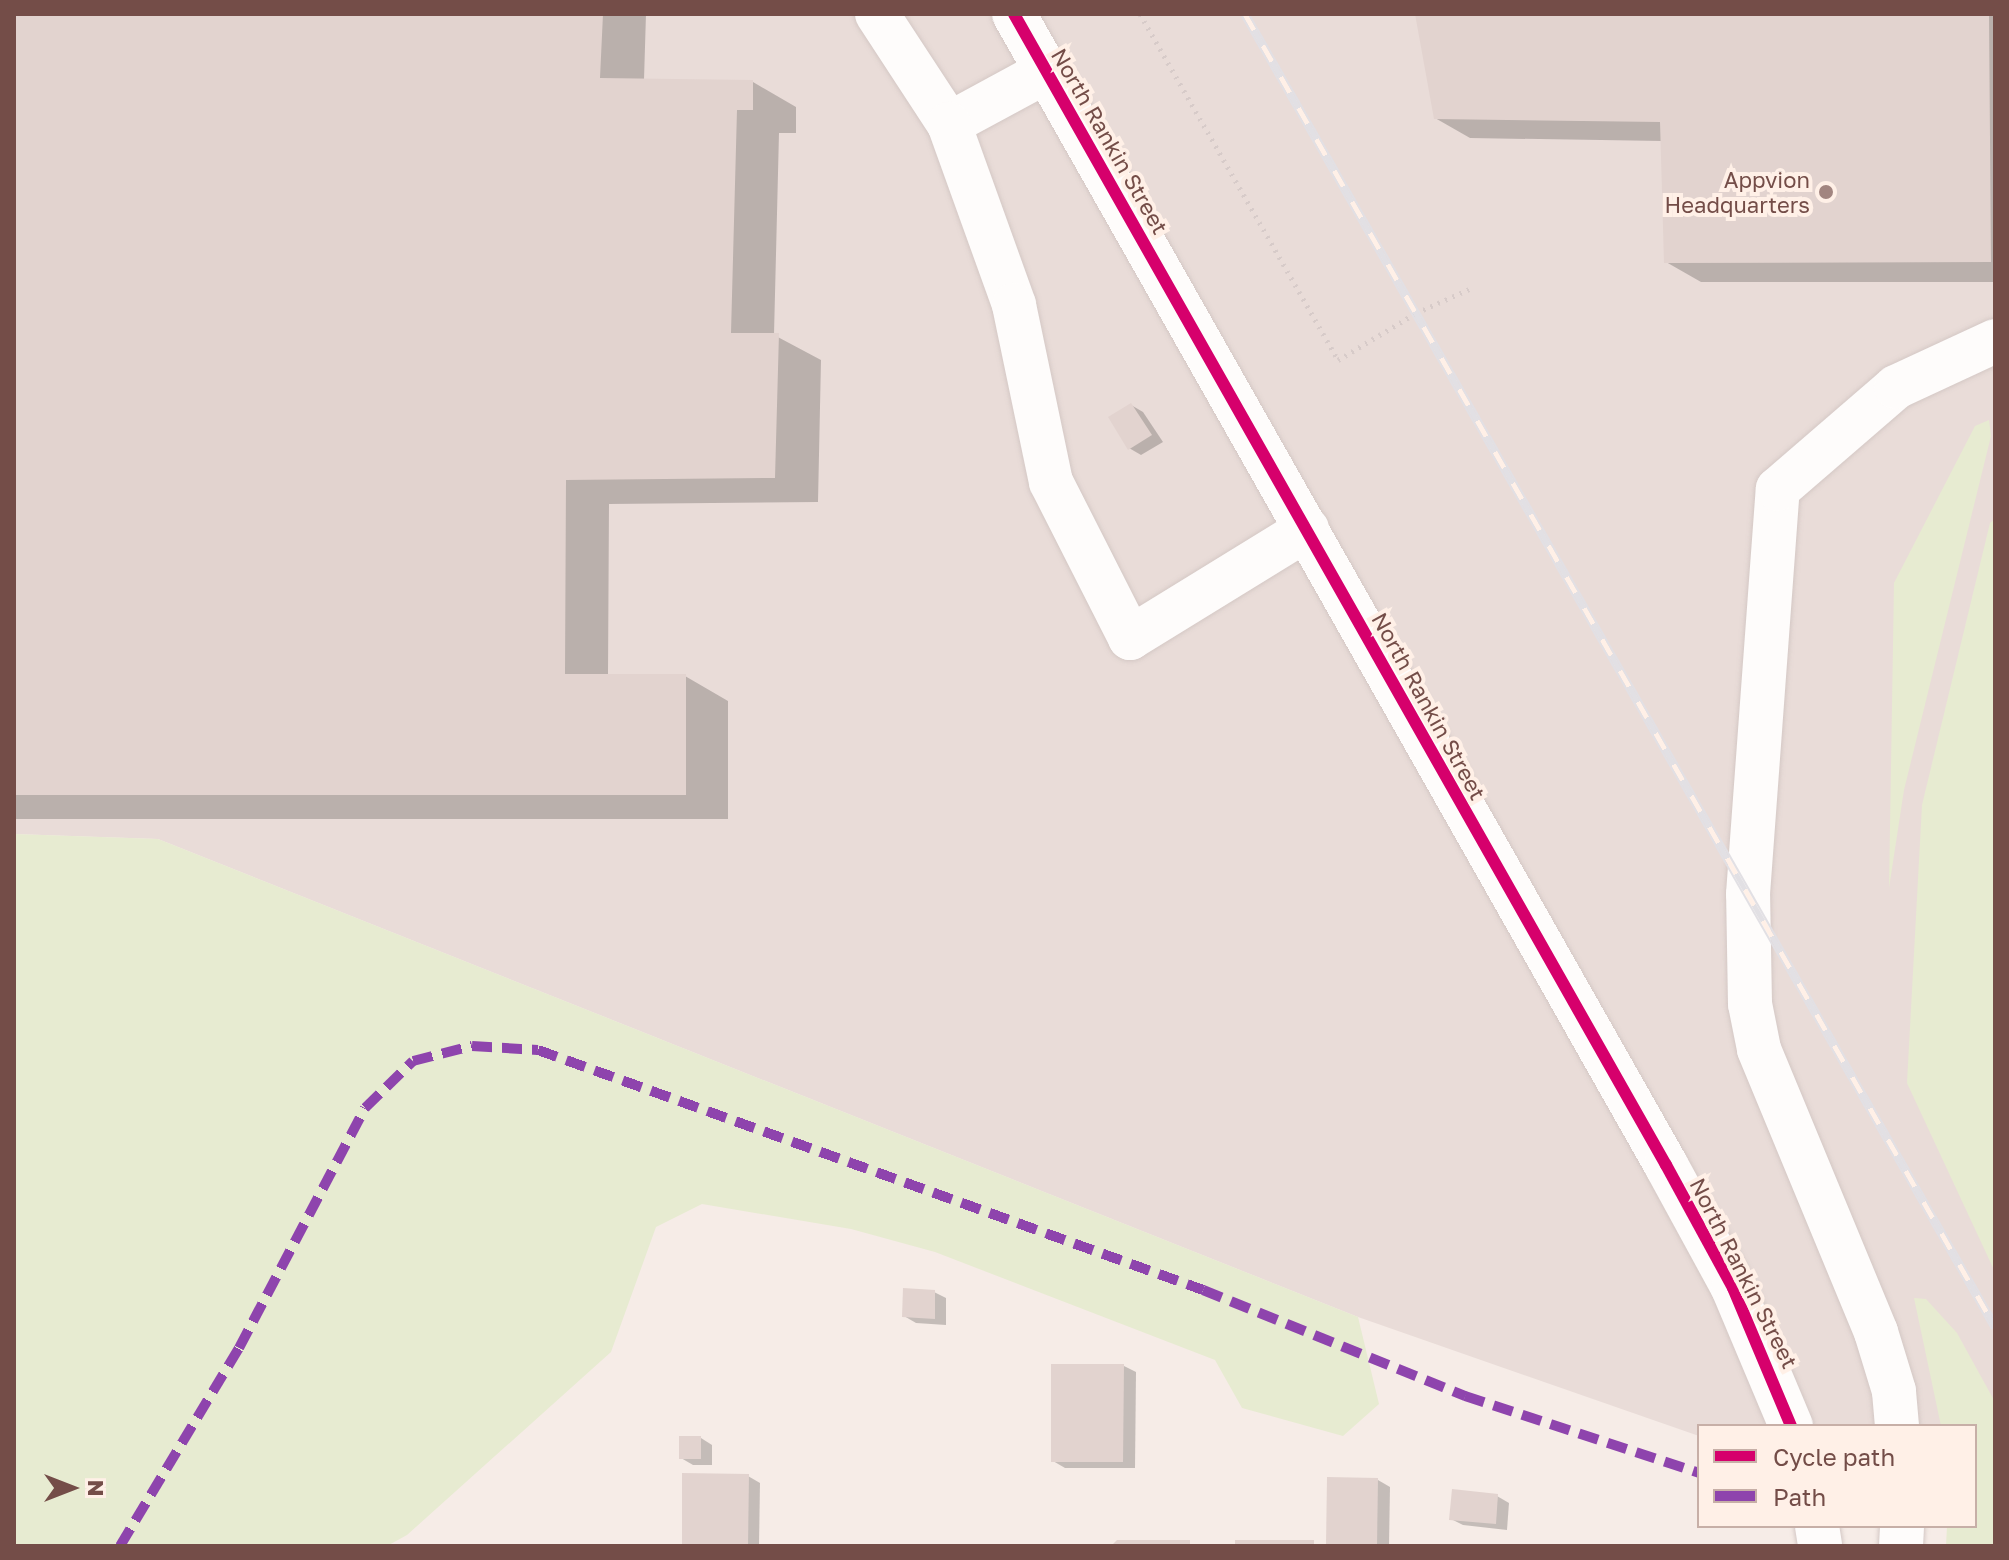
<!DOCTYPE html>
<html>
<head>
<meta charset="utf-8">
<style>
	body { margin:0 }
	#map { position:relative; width:2009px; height:1560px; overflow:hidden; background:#f6ece7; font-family:"Golos Text",sans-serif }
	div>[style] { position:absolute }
	.industrial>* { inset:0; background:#e9dcd8 }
	.green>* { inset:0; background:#e7ebd1 }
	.shadow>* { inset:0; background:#0003 }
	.building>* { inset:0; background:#e2d3cf }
	.path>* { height:5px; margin-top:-2.5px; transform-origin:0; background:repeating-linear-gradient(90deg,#d7cbc9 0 2px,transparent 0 8px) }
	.roads { filter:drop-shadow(0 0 2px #d4c8c5) drop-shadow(0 0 2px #d4c8c5) }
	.minor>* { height:44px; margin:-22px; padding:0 22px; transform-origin:22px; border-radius:22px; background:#fefcfb }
	.rail>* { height:9px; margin-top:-4.5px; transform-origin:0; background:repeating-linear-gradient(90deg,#fff0e7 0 18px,#e2e0e4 0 36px); box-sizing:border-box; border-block:2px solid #e2e0e4 }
	.quiet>* { height:10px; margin-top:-5px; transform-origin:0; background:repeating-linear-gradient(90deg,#8e44ad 0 20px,transparent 0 30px) }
	.cycleway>* { height:12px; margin:-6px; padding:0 6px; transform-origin:6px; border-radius:6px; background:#d6006c }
	.dots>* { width:22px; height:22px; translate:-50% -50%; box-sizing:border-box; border:4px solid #fff0e7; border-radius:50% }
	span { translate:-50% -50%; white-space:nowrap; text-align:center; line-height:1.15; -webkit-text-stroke:8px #fff0e7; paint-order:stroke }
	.street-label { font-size:22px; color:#744d48 }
	.poi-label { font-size:22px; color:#744d48 }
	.right { translate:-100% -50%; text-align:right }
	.frame { position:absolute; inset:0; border:16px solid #744d48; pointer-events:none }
	.legend { position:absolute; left:1697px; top:1424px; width:280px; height:104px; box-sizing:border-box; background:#fff0e7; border:2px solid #c7afa7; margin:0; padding:10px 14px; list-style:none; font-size:24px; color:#744d48 }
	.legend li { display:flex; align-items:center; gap:16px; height:40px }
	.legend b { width:40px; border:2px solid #c7afa7 }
	.north { position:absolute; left:32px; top:1448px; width:80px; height:80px; -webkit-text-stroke:6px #fff0e7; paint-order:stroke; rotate:90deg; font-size:22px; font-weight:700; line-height:32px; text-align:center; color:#744d48 }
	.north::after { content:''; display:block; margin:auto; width:28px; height:36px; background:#744d48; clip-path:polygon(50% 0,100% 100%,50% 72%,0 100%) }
</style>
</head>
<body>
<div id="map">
	<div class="industrial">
		<div style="clip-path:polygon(14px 14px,1995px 14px,1995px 1537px,1975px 1526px,1975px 1426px,1699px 1426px,1699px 1436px,1358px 1317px,158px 839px,14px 834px)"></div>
	</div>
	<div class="green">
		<div style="clip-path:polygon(1989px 420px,1991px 436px,1904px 790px,1889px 888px,1894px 583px,1975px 426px)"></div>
		<div style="clip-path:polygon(1995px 519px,1995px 1272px,1907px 1083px,1922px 805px,1990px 523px)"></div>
		<div style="clip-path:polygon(14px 834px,158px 839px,1358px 1317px,1379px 1404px,1343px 1436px,1242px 1408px,1215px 1360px,935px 1252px,851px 1229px,702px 1204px,656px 1227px,611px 1352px,407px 1535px,387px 1546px,14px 1546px)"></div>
		<div style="clip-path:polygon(1914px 1298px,1926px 1299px,1957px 1333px,1995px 1402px,1995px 1546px,1946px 1546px,1947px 1526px,1975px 1526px,1975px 1426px,1941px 1426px)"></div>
	</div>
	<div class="shadow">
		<div style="clip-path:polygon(14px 14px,646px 14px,644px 80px,753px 82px,796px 107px,796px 133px,779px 133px,774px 335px,821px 360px,818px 502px,609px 504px,608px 676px,685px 676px,728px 701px,728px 819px,14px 819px)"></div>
		<div style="clip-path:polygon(1417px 14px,1995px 14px,1995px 282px,1701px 282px,1666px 262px,1662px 141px,1470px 138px,1435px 118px)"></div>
		<div style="clip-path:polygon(1131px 405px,1143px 412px,1163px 442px,1141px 455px,1129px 448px)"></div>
		<div style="clip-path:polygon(934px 1292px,946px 1298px,946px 1325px,916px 1323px,904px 1316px)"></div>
		<div style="clip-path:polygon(1124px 1366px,1136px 1372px,1135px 1468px,1065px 1468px,1053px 1461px)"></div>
		<div style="clip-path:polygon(701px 1438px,712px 1445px,712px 1465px,693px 1465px,681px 1458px)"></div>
		<div style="clip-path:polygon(748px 1476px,760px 1483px,759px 1546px,685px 1546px)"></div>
		<div style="clip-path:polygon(1378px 1480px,1390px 1487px,1389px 1546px,1328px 1546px)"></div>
		<div style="clip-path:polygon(1497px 1496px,1509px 1503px,1507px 1530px,1463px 1525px,1451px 1519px)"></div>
	</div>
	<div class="building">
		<div style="clip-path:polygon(14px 14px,603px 14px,600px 78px,753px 80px,753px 110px,737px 110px,731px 333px,779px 333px,775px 478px,566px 480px,565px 674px,686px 674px,686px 795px,14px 795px)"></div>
		<div style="clip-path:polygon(1415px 14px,1989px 14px,1991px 262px,1664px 263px,1660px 122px,1434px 119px)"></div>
		<div style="clip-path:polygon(1131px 403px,1152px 435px,1128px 450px,1108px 417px)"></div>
		<div style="clip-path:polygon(903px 1288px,935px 1290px,935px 1319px,902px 1317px)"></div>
		<div style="clip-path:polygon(1051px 1364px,1124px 1364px,1123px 1462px,1051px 1462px)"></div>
		<div style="clip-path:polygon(679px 1436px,701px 1436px,701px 1459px,679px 1459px)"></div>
		<div style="clip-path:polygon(682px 1473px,749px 1474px,748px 1546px,682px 1546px)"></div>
		<div style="clip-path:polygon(1327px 1477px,1378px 1478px,1377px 1546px,1326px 1546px)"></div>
		<div style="clip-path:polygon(1452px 1489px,1498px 1494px,1496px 1524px,1449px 1520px)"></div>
		<div style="clip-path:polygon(1117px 1540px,1190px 1540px,1190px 1546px,1111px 1546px)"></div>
		<div style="clip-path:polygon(1235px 1540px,1314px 1540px,1314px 1546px,1235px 1546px)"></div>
	</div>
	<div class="path">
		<div style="left:1140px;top:14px;width:399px;rotate:60.2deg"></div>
		<div style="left:1338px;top:360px;width:91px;rotate:-31.1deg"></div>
		<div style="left:1416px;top:313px;width:61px;rotate:-24.1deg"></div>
	</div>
	<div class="roads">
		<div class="minor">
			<div style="left:877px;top:14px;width:131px;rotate:56.8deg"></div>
			<div style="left:949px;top:124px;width:111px;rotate:-28.4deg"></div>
			<div style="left:1014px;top:14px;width:1323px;rotate:60.47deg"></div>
			<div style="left:1666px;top:1165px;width:140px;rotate:61.4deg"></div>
			<div style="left:1733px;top:1288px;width:150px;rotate:67.2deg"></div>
			<div style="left:949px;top:124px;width:192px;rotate:70.2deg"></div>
			<div style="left:1014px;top:305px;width:181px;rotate:78.2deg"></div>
			<div style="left:1051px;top:482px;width:175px;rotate:63.1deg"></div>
			<div style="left:1130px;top:638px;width:208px;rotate:-31.6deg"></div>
			<div style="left:1897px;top:1426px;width:35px;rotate:-95deg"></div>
			<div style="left:1894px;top:1391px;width:62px;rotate:-107deg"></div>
			<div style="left:1876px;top:1332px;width:306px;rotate:-112.5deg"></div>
			<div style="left:1759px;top:1049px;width:46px;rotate:-101.3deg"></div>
			<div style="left:1750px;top:1004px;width:110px;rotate:-91deg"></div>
			<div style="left:1748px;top:894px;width:406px;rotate:-85.8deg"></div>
			<div style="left:1778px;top:489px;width:156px;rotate:-40.8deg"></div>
			<div style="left:1896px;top:387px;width:109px;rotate:-24.9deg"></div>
			<div style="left:1817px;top:1526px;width:20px;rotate:81deg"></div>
			<div style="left:1901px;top:1546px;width:20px;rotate:-87deg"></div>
		</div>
	</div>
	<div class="rail">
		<div style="left:1245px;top:14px;width:1512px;rotate:60.26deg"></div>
	</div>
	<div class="quiet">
		<div style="left:120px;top:1546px;width:231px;rotate:-59deg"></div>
		<div style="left:239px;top:1348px;width:271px;rotate:-62.3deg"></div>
		<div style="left:365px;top:1108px;width:67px;rotate:-44.4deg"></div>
		<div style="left:413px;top:1061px;width:61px;rotate:-14.3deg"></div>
		<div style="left:472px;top:1046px;width:66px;rotate:3.5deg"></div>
		<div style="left:538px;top:1050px;width:707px;rotate:19.84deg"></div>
		<div style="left:1203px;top:1290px;width:283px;rotate:22deg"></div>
		<div style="left:1465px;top:1396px;width:246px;rotate:18.2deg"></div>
	</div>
	<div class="cycleway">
		<div style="left:1014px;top:14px;width:1323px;rotate:60.47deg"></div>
		<div style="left:1666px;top:1165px;width:140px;rotate:61.4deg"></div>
		<div style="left:1733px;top:1288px;width:150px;rotate:67.2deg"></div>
	</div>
	<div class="dots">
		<div style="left:1826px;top:192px;background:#a28580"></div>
	</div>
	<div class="street-label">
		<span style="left:1110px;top:141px;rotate:60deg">North Rankin Street</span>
		<span style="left:1429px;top:706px;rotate:61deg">North Rankin Street</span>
		<span style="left:1744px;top:1273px;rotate:63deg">North Rankin Street</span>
	</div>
	<div class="poi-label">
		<span class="right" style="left:1810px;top:192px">Appvion<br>Headquarters</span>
	</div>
	<div class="frame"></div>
	<ul class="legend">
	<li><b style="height:10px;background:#d6006c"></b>Cycle path</li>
	<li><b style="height:10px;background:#8e44ad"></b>Path</li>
	</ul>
	<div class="north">N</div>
</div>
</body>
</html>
